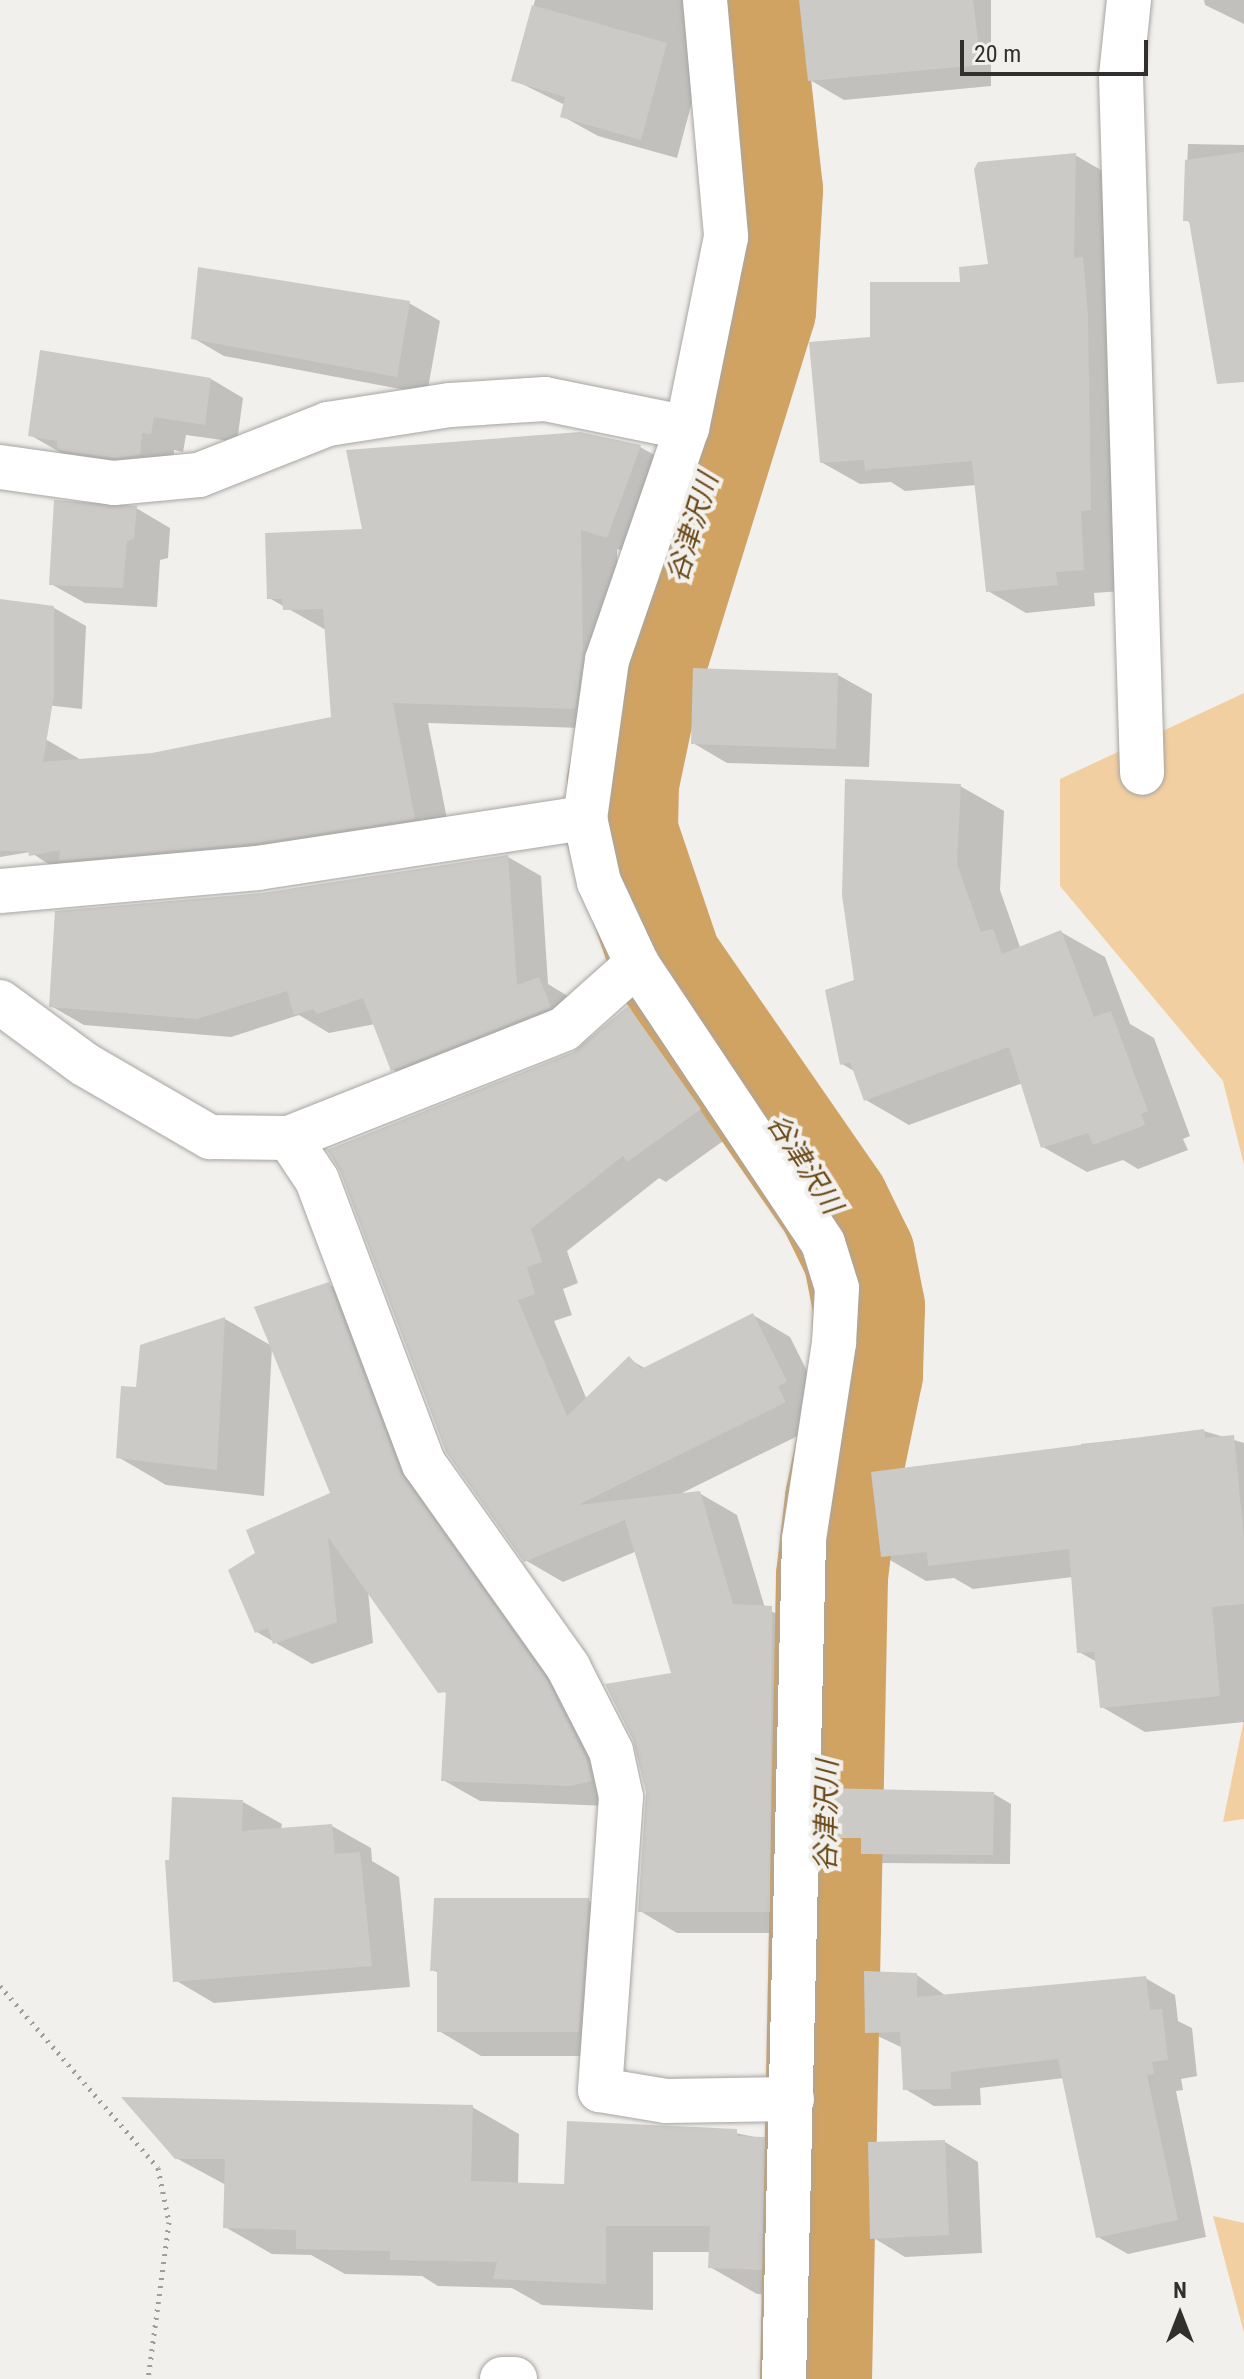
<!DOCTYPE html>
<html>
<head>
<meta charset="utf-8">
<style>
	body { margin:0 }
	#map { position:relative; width:1244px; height:2379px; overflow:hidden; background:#f2f0ed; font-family:"Roboto Condensed","Noto Sans JP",sans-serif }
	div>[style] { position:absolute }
	.green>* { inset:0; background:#f2cfa1 }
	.shadow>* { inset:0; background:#0003 }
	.river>* { height:112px; margin:-56px; padding:0 56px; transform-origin:56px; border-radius:56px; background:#d1a362 }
	.building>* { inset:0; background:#cccac7 }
	.path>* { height:5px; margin-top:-2.5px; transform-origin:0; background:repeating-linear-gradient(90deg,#9f9d9b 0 2px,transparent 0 8px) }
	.roads { filter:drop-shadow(0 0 2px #a7a5a2) drop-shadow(0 0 2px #a7a5a2) }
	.minor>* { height:44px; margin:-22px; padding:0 22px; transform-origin:22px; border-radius:22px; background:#fff }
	span { translate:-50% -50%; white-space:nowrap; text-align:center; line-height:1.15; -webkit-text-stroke:8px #f2f0ed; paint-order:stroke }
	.water-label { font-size:28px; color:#6b4b1a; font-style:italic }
	.north { position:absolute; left:1140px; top:2275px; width:80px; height:80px; -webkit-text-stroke:6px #f2f0ed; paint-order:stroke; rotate:0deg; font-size:22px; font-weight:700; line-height:32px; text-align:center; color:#31302f }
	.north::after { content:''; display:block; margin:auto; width:28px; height:36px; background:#31302f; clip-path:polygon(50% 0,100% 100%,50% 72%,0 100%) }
	.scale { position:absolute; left:960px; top:40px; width:188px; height:36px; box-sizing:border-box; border:4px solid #31302f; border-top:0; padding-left:10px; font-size:24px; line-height:28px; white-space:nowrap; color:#31302f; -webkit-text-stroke:6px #f2f0ed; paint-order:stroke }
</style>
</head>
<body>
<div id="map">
	<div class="green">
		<div style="clip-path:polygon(1244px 693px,1244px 1165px,1223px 1081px,1060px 886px,1060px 779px)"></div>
		<div style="clip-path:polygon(1244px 1719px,1244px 1819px,1223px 1822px)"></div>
		<div style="clip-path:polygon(1213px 2216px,1244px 2223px,1244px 2333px)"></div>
	</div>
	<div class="shadow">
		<div style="clip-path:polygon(535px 0,713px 0,713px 23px,677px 158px,598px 136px,562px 116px,565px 105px,514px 80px)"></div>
		<div style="clip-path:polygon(801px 0,991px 0,991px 86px,844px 100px,810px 80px)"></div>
		<div style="clip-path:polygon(1204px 0,1244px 0,1244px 24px,1205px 5px)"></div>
		<div style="clip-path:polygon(1188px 144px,1244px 145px,1244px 378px,1191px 223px,1185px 220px)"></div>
		<div style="clip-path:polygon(1075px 155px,1113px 177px,1122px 591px,1094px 593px,1095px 606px,1026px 613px,988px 591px,977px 485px,905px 491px,891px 482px,860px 484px,821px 462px,872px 339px,991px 266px)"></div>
		<div style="clip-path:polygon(409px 303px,440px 321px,427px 394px,224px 356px,193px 338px)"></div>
		<div style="clip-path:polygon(211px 379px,243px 398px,237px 442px,186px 435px,183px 452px,174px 450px,172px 473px,63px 454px,30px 435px)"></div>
		<div style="clip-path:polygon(640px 447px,676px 467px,644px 558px,617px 549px,619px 677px,611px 729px,428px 723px,451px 839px,67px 876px,30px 852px,0 857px,0 748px,47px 740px,83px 761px,152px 755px,333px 719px,326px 630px,269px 598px,364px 531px)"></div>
		<div style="clip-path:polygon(136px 508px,170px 528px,168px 558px,160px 560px,157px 607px,85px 603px,51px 584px)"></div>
		<div style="clip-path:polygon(0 604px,54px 608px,86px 626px,82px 709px,0 700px)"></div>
		<div style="clip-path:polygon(838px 675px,872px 694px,869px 767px,727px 763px,693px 743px)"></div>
		<div style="clip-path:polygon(960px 786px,1004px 811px,1000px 890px,1020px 947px,1061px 932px,1105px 957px,1130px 1024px,1154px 1038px,1190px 1136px,1183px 1139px,1188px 1150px,1138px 1169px,1123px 1160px,1087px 1172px,1043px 1147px,1023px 1083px,909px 1125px,866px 1100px,854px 1071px,842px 1064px,857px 981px)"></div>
		<div style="clip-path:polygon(508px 857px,541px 876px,548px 984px,571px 998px,582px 1026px,425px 1088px,392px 1069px,375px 1024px,329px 1033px,299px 1015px,231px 1037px,84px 1025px,51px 1006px,262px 895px)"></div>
		<div style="clip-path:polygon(628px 1008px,665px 1030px,737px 1131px,666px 1182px,659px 1178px,567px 1251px,578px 1283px,563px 1289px,572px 1315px,554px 1321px,587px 1400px,629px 1359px,646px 1369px,753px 1315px,790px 1337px,823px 1403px,822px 1424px,678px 1495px,699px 1493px,737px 1515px,765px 1608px,808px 1630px,807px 1933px,677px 1933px,640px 1911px,674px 1675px,637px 1551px,563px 1582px,525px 1560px,448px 1451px,574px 1054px)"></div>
		<div style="clip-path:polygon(328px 1284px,366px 1305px,438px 1496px,583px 1703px,609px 1806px,480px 1801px,443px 1780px,448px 1696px,368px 1590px,373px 1643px,312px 1664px,257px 1632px,258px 1554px,332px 1494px,272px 1347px,264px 1496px,166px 1485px,118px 1457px,138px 1389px,142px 1347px,225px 1319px,272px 1346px)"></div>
		<div style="clip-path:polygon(1204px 1431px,1244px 1443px,1244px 1722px,1145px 1732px,1102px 1707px,1097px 1662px,1079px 1652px,1073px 1577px,973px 1589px,954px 1578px,926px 1581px,883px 1556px,1082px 1450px,1081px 1444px)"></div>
		<div style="clip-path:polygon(994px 1794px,1011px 1804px,1010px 1864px,880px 1863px,863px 1853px,863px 1847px,841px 1846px,824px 1836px)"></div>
		<div style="clip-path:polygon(243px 1802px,282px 1824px,281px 1830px,332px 1826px,371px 1848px,372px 1861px,399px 1877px,410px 1987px,214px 2003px,175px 1980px)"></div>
		<div style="clip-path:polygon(588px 1900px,631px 1924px,621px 2056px,481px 2056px,439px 2031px,439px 1973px,432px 1970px)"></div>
		<div style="clip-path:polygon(917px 1975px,946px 1996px,1145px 1978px,1175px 1995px,1178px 2021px,1192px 2028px,1197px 2076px,1181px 2079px,1183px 2090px,1176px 2091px,1206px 2237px,1128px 2254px,1098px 2237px,1064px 2078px,980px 2088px,981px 2105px,934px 2106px,905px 2089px,903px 2048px,867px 2031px)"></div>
		<div style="clip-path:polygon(472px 2107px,519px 2134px,518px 2184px,566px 2186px,569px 2123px,712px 2128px,764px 2139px,811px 2166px,808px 2296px,757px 2294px,710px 2267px,711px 2252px,653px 2252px,653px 2310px,542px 2305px,512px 2288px,438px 2286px,422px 2276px,345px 2274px,311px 2255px,272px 2254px,225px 2227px,226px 2185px,176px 2158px)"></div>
		<div style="clip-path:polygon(945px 2142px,978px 2162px,982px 2253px,905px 2257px,872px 2237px)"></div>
	</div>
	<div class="river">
		<div style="left:746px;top:0;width:191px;rotate:83.7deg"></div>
		<div style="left:767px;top:190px;width:120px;rotate:93.3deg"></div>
		<div style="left:760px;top:310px;width:396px;rotate:107.2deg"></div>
		<div style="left:643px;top:688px;width:97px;rotate:101.9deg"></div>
		<div style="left:623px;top:783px;width:49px;rotate:91.2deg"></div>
		<div style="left:622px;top:832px;width:137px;rotate:71.3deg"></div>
		<div style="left:666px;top:962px;width:295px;rotate:55.3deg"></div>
		<div style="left:834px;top:1205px;width:57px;rotate:63.9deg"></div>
		<div style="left:859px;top:1256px;width:52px;rotate:78.9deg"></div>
		<div style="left:869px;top:1307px;width:67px;rotate:91.7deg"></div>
		<div style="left:867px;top:1374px;width:128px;rotate:101.7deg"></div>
		<div style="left:841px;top:1499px;width:79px;rotate:96.6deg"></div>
		<div style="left:832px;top:1577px;width:802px;rotate:91.14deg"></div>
	</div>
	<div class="building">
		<div style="clip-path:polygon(799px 0,973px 0,981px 65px,808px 81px)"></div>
		<div style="clip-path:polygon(532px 5px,667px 43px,641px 140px,560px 117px,565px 97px,511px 81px)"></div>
		<div style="clip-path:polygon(1244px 152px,1244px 382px,1217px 384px,1189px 221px,1183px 221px,1185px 160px)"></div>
		<div style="clip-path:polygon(1076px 153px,1074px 258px,1083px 257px,1088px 316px,1091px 510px,1081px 511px,1084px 570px,1056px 572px,1058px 585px,986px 592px,972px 461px,865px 470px,864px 460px,820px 463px,809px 342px,870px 337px,870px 282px,960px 282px,959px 267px,988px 264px,974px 169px,978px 162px)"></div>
		<div style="clip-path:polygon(198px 267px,410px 301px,397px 377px,191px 339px)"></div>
		<div style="clip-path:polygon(40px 350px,211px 378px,205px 425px,154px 417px,151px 434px,142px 433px,140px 455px,115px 458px,57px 450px,57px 441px,28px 436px)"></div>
		<div style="clip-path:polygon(580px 432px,641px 445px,607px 538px,581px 530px,583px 655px,575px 709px,393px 703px,415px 819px,255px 843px,59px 861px,60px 850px,29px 856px,28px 851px,0 851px,0 599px,54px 606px,54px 695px,43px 762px,152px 753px,331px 717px,323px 609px,283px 610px,282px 599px,267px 599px,265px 533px,362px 529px,346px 450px)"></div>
		<div style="clip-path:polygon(54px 500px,137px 506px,134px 539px,127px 541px,123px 588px,49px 585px)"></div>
		<div style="clip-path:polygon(693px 668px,838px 673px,836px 749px,691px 744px)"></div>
		<div style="clip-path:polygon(845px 779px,961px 784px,957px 864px,981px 932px,993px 929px,1002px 954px,1061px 930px,1094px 1017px,1111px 1011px,1148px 1111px,1141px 1114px,1145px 1125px,1093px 1145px,1088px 1133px,1041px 1148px,1009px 1047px,864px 1101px,850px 1062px,840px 1065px,825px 990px,854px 980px,842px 895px)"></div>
		<div style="clip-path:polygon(508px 855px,517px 985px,539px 977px,551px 1007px,391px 1071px,363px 998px,317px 1014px,313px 1009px,294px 1015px,287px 991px,197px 1019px,49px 1007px,55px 911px,262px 893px)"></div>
		<div style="clip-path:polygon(628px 1006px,701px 1109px,627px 1162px,623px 1156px,531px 1229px,542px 1262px,527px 1267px,535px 1294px,518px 1300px,567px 1416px,629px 1356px,641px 1369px,753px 1313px,787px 1381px,778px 1387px,786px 1402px,578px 1505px,700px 1491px,733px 1604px,772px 1606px,770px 1912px,638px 1912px,646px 1792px,633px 1740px,605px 1684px,671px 1673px,625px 1520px,524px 1562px,446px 1452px,340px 1171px,327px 1150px,573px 1052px)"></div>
		<div style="clip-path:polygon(329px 1282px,401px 1473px,547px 1680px,587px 1760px,592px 1781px,570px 1786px,441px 1781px,446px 1692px,438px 1693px,328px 1537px,337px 1622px,273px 1644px,268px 1628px,255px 1633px,228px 1570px,255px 1553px,246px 1530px,330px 1493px,254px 1307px)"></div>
		<div style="clip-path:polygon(225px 1317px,217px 1470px,116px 1458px,121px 1386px,136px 1387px,140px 1345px)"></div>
		<div style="clip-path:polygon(1204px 1429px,1205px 1438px,1234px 1435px,1244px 1539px,1244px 1604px,1212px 1607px,1220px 1696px,1100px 1708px,1094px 1652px,1077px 1653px,1069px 1549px,928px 1566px,927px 1552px,881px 1557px,871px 1472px)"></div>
		<div style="clip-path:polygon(823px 1788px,994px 1792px,993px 1855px,861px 1854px,861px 1838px,822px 1838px)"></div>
		<div style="clip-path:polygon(172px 1797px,243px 1800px,242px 1831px,332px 1824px,335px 1854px,360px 1852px,372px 1966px,173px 1982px,165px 1860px,169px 1860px)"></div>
		<div style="clip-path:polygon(434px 1898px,589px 1898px,579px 2032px,437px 2032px,437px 1970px,430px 1971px)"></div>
		<div style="clip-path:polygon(864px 1971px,917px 1973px,917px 1997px,1146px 1976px,1150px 2010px,1162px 2009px,1168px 2060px,1152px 2062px,1154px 2074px,1147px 2075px,1178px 2220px,1096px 2238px,1058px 2059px,951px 2072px,951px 2089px,903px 2090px,900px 2032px,865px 2033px)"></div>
		<div style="clip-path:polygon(121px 2097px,473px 2105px,471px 2181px,564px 2184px,567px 2121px,737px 2129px,737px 2136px,765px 2137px,762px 2270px,708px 2268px,710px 2226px,606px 2226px,606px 2284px,493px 2279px,497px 2262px,390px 2260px,390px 2251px,296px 2249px,296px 2230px,223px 2228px,225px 2159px,175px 2159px)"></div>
		<div style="clip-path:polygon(945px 2140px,949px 2235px,870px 2239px,868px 2142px)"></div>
	</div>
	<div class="path">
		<div style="left:0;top:1986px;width:241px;rotate:49deg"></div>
		<div style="left:158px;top:2168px;width:55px;rotate:78.5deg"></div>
		<div style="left:169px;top:2222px;width:158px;rotate:97.6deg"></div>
	</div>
	<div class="roads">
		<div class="minor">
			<div style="left:705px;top:0;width:238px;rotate:84.9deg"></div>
			<div style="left:726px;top:237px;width:195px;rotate:101.5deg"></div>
			<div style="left:687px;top:428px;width:245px;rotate:109deg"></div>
			<div style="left:607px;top:660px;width:160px;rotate:97.9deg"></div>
			<div style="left:585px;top:818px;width:66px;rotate:77.7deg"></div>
			<div style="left:599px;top:882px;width:90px;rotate:65.1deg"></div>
			<div style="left:637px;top:964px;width:335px;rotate:56.3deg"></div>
			<div style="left:823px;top:1243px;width:47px;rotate:72.7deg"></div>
			<div style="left:837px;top:1288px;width:55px;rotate:93.1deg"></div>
			<div style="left:834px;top:1343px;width:198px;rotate:98.7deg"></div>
			<div style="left:804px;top:1539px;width:840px;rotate:91.36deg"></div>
			<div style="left:1129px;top:0;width:76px;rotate:96deg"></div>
			<div style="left:1121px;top:76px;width:697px;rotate:88.27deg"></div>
			<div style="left:0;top:467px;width:115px;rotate:8deg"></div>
			<div style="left:114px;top:483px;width:85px;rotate:-5.4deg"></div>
			<div style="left:199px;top:475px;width:139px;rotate:-21.6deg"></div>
			<div style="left:328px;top:424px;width:123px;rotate:-8.9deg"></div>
			<div style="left:450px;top:405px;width:95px;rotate:-3.6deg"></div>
			<div style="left:545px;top:399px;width:145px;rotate:11.5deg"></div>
			<div style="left:0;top:891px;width:259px;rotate:-5.1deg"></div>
			<div style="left:258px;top:868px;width:331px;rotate:-8.7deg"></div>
			<div style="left:0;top:1002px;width:104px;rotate:36.4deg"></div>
			<div style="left:84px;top:1064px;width:146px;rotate:30.1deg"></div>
			<div style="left:210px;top:1137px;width:79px;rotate:0.7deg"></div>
			<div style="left:289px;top:1138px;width:296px;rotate:-21.6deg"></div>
			<div style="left:564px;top:1029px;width:98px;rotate:-41.7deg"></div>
			<div style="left:289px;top:1138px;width:50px;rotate:56.3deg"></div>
			<div style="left:317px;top:1180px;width:303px;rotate:69.4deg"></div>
			<div style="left:424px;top:1464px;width:249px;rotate:54.6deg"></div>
			<div style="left:568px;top:1667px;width:94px;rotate:62.9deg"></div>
			<div style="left:611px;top:1751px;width:47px;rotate:77.7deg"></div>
			<div style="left:621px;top:1797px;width:294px;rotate:94.1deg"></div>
			<div style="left:600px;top:2090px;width:67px;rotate:9.5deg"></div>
			<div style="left:666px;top:2101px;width:126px;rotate:-0.9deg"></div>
			<div style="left:502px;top:2379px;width:13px"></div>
		</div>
	</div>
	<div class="water-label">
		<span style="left:693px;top:528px;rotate:-73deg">谷津沢川</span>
		<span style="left:804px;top:1164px;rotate:57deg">谷津沢川</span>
		<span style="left:827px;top:1816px;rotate:-89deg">谷津沢川</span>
	</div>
	<div class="north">N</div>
	<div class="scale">20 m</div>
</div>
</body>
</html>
